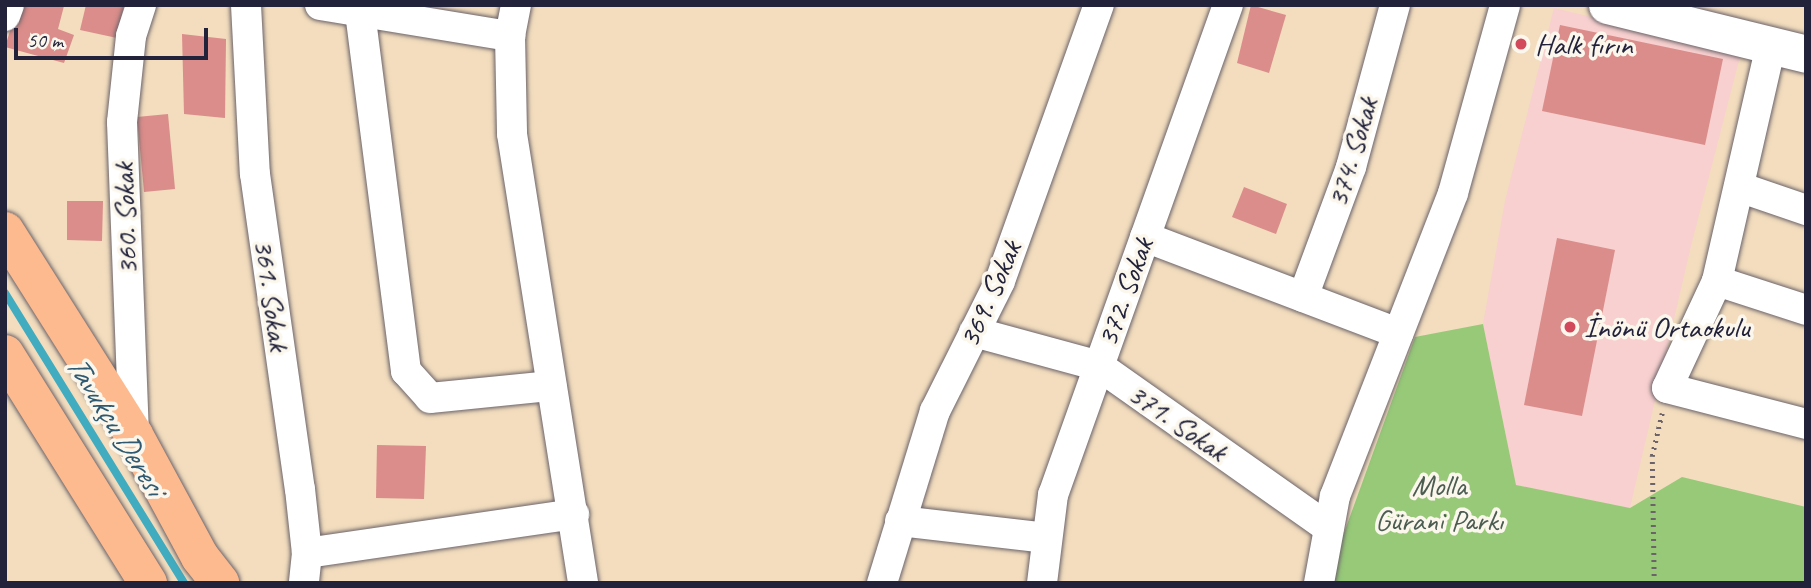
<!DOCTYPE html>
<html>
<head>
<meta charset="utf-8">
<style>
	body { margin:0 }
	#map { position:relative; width:1811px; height:588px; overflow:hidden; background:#f3ddbe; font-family:Caveat,sans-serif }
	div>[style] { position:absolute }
	.built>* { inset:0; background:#f7d0cf }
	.green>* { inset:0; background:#97c979 }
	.stream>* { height:8px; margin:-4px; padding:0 4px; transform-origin:4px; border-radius:4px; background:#41acc0 }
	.building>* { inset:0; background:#da8d8a }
	.path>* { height:4.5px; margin-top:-2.25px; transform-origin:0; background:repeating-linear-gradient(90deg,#6b6369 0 2px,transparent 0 7px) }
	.roads { filter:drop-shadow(0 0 2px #6b6369) drop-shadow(0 0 2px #6b6369) }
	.minor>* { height:30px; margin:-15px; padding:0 15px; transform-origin:15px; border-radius:15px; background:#fff }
	.tertiary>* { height:37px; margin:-18.5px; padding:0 18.5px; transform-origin:18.5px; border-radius:18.5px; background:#fff }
	.primary>* { height:38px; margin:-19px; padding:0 19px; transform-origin:19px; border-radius:19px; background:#fcba8e }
	.dots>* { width:19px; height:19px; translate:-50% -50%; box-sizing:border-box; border:4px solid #fbf7ec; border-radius:50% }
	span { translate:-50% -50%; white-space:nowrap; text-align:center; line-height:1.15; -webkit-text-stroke:7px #fbf7ec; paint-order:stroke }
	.poi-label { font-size:30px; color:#22223b }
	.left { translate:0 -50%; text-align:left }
	.street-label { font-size:30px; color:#22223b }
	.park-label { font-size:30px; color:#4b5c51 }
	.water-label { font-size:32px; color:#2e5970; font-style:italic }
	.frame { position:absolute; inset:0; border:7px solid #22223b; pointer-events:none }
	.scale { position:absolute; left:14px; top:28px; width:194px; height:32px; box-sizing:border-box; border:4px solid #22223b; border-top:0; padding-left:9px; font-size:21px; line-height:24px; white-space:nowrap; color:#22223b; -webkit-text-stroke:5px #fbf7ec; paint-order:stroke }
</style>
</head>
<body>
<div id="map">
	<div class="built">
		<div style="clip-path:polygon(1554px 8px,1741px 53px,1691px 246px,1630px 508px,1516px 485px,1483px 324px,1505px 201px)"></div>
	</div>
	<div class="green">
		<div style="clip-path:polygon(1483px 324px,1516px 485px,1630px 508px,1682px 477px,1806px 507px,1806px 583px,1333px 583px,1340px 544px,1415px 337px)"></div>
	</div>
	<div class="stream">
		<div style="left:5px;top:293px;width:341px;rotate:58.3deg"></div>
	</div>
	<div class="building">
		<div style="clip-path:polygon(18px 5px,64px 6px,58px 29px,74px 35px,64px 63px,5px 47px)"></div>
		<div style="clip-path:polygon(86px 5px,124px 5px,117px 38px,80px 30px)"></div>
		<div style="clip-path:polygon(1251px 5px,1286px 15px,1269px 73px,1237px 63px)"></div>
		<div style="clip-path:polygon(1560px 25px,1723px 59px,1705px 145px,1542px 111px)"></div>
		<div style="clip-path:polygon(182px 34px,226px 39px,225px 118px,184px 114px)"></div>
		<div style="clip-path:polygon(168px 114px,175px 189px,144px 192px,137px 117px)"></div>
		<div style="clip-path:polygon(1244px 187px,1287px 204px,1276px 234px,1232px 217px)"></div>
		<div style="clip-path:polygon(67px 201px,103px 201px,102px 241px,67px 240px)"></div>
		<div style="clip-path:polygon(1557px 238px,1615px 250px,1582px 416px,1524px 405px)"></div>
		<div style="clip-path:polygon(377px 445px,426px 446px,424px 499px,376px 498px)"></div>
	</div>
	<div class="path">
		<div style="left:1654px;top:583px;width:127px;rotate:-90.9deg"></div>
		<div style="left:1652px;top:456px;width:44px;rotate:-76.9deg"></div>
	</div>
	<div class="roads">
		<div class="minor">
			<div style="left:246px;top:5px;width:169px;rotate:87deg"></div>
			<div style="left:255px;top:174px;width:318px;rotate:81.9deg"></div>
			<div style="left:300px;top:489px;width:64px;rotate:83.8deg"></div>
			<div style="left:307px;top:553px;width:30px;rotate:96deg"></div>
			<div style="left:320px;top:5px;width:193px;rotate:9.3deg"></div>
			<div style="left:516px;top:5px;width:32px;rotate:101deg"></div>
			<div style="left:510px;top:36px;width:98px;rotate:88.8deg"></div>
			<div style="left:512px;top:134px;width:455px;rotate:81deg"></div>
			<div style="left:360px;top:12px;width:362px;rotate:82.7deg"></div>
			<div style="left:406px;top:371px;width:36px;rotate:48deg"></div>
			<div style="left:430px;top:398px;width:122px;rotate:-5.7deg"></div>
			<div style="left:5px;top:16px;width:12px;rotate:-70deg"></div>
			<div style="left:1771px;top:45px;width:242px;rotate:102.9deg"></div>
			<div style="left:1717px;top:281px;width:118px;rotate:115deg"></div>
			<div style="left:1667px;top:388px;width:144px;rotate:14.5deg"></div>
			<div style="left:1739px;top:187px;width:71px;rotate:18.9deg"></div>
			<div style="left:1145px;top:237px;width:271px;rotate:20.8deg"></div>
			<div style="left:1717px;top:281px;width:94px;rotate:18deg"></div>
			<div style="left:1303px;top:297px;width:139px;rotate:-69.7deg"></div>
			<div style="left:1351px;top:167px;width:168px;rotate:-74.8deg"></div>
			<div style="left:974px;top:332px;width:130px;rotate:15.2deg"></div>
			<div style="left:1099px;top:366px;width:281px;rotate:35.2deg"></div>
			<div style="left:134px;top:435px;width:313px;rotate:-92.2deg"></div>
			<div style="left:122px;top:122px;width:86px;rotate:-84deg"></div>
			<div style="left:131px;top:36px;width:33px;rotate:-72deg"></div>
			<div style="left:900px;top:521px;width:148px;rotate:6.6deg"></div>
			<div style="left:307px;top:553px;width:270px;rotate:-8.3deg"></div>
			<div style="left:882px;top:583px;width:180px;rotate:-72.9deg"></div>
			<div style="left:935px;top:411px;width:145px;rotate:-63.4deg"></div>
			<div style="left:1000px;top:281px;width:293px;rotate:-70.3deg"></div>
			<div style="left:1042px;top:583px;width:89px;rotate:-82.9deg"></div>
			<div style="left:1053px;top:495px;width:520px;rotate:-70.35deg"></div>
			<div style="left:1319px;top:583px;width:88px;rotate:-79.6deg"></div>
			<div style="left:1335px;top:496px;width:325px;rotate:-68.7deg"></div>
			<div style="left:1453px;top:193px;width:195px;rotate:-74.5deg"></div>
		</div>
		<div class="tertiary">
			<div style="left:1607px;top:5px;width:205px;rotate:13.8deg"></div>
		</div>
		<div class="primary">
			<div style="left:5px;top:231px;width:241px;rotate:57.7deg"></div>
			<div style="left:134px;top:435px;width:139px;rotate:61.6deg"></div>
			<div style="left:200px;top:557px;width:33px;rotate:52deg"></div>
			<div style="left:5px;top:354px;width:270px;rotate:58deg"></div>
		</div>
	</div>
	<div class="dots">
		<div style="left:1521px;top:44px;background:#d1495b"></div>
		<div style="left:1570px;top:327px;background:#d1495b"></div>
	</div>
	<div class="poi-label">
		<span class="left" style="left:1535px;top:44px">Halk fırın</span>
		<span class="left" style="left:1584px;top:327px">İnönü Ortaokulu</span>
	</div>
	<div class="street-label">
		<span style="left:1352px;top:152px;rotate:-73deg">374. Sokak</span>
		<span style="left:125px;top:219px;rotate:-92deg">360. Sokak</span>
		<span style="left:1125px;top:292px;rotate:-70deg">372. Sokak</span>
		<span style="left:990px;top:294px;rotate:-66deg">369. Sokak</span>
		<span style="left:272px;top:295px;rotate:82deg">361. Sokak</span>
		<span style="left:1178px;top:422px;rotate:35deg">371. Sokak</span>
	</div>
	<div class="park-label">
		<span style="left:1439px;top:502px">Molla<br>Gürani Parkı</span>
	</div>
	<div class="water-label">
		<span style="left:115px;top:425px;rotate:58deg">Tavukçu Deresi</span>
	</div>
	<div class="frame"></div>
	<div class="scale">50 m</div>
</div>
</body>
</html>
